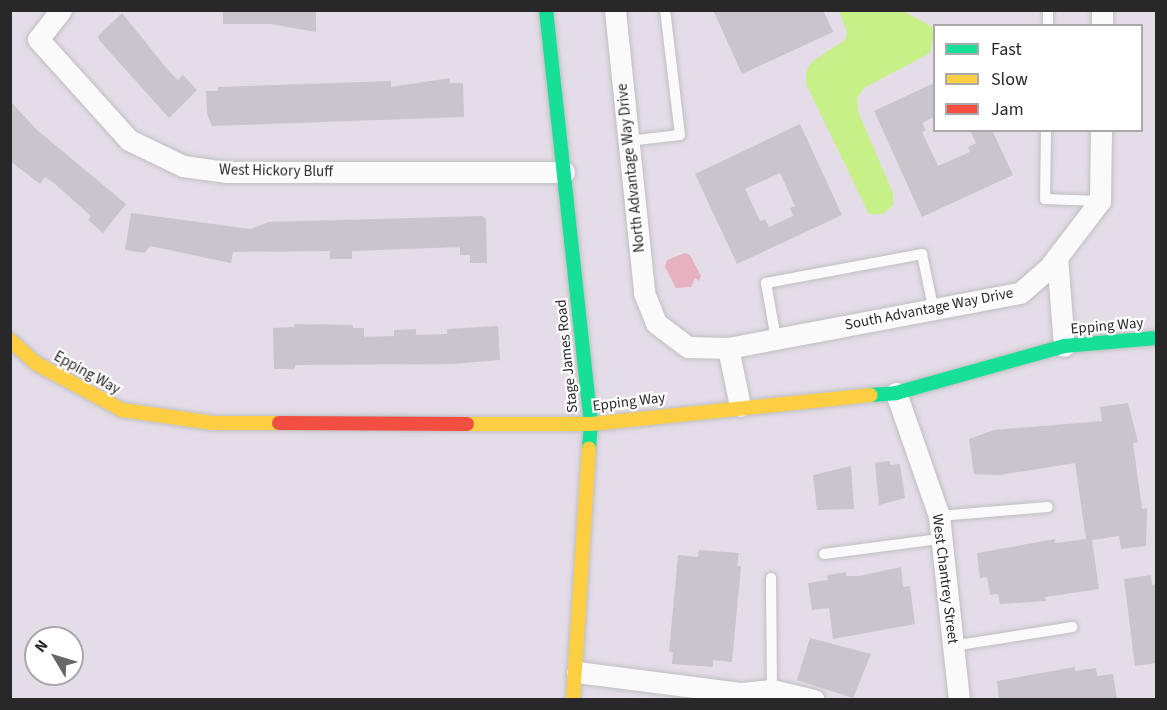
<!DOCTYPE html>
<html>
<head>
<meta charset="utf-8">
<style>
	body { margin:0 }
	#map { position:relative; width:1167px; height:710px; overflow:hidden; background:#e4dce7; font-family:"Source Sans 3",sans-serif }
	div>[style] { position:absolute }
	.green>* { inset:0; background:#e7b1c0 }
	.water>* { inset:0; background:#c7f088 }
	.building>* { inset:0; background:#cac4cc }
	.roads { filter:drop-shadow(0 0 2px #bebfc0) drop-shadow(0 0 2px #bebfc0) }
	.lane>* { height:10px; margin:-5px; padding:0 5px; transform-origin:5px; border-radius:5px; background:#fbfafb }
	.street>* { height:21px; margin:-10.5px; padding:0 10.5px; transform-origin:10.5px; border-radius:10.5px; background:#fbfafb }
	.fast>* { height:14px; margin:-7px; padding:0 7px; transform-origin:7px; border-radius:7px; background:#16e098 }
	.slow>* { height:14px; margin:-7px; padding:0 7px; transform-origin:7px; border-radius:7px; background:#ffcf43 }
	.jam>* { height:14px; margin:-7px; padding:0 7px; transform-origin:7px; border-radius:7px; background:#f24e42 }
	span { translate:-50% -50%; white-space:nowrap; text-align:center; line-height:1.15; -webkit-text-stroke:4.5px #fff; paint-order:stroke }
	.street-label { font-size:15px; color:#282828 }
	.frame { position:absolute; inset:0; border:12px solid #282828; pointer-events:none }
	.legend { position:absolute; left:933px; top:24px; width:210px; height:108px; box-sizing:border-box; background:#fff; border:2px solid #a9a9a9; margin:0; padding:8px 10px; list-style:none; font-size:18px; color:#282828 }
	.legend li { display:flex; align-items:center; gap:12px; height:30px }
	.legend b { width:30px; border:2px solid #a9a9a9 }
	.north { position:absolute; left:24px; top:626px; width:60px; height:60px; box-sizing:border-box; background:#fff; border:2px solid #a9a9a9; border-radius:50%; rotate:308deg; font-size:16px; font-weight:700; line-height:24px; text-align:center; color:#282828 }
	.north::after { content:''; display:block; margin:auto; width:21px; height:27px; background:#6a676b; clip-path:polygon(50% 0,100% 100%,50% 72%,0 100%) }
</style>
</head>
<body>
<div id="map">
	<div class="green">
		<div style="clip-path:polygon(685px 253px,690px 255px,701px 276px,699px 281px,695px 278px,691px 287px,676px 288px,665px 267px,667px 260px)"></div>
	</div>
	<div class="water">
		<div style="clip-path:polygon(839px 11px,903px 11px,931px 26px,934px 33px,930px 53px,864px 88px,857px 98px,858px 112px,893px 193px,893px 205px,883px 214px,869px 214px,806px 84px,806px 71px,813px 61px,845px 40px,847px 32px)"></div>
	</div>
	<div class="building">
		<div style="clip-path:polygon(223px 10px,316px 10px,316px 32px,270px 24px,223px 24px)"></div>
		<div style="clip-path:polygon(713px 10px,823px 10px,833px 32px,742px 74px)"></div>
		<div style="clip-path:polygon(122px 13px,168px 70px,178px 80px,183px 75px,197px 90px,169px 118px,99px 40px,98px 36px)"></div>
		<div style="clip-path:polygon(450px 78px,450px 83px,463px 83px,464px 117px,212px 126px,207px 114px,206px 91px,218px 91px,218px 87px,391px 81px,391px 87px)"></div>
		<div style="clip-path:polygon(934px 83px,934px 117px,922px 123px,926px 130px,922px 132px,938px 166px,970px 152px,968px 147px,976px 143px,970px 130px,992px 130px,1013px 175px,922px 217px,874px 111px)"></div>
		<div style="clip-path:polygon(10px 101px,37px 130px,126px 204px,103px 233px,88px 220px,91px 216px,55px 184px,45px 177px,40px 184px,10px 161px)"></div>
		<div style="clip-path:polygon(evenodd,800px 124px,842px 215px,737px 264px,695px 174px,800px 124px,780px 173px,795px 206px,790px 208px,793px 216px,769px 227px,765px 219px,760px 221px,745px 189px,780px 173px)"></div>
		<div style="clip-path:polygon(131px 213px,250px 229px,269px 222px,482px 216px,486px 219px,487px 263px,470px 263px,470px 255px,460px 255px,460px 247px,352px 251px,352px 259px,330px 259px,330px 251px,233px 252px,231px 263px,150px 246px,145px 253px,125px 250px)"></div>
		<div style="clip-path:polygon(294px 324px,353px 325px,353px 328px,364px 328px,364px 337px,394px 336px,394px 330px,416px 329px,416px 335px,447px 334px,447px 329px,498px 326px,500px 360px,453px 364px,295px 365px,295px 369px,274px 369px,273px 328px,294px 327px)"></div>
		<div style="clip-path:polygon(1128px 403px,1138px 442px,1133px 443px,1142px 509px,1147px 508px,1146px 546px,1121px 549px,1119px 536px,1092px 540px,1099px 589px,1045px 597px,1046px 601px,1000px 604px,998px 594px,990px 595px,987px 577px,980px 578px,977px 553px,1055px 539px,1055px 543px,1086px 539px,1075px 463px,1000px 475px,974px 474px,969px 439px,994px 430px,1102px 421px,1100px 407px)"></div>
		<div style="clip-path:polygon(890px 461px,890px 465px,900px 464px,905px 498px,879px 505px,875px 463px)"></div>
		<div style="clip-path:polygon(851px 466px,854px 509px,817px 510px,813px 475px)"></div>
		<div style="clip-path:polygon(699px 550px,739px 553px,737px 566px,741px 566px,732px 662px,713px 660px,713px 667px,672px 664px,673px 652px,669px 652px,678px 555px,698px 557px)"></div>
		<div style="clip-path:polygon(901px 567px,903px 587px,910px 586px,915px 624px,833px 639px,829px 608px,812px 610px,808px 583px,828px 580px,827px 575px,846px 572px,846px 576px,859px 576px)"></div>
		<div style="clip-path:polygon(1151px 575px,1152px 585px,1156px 584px,1156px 663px,1135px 666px,1124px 579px)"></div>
		<div style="clip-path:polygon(810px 638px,871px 654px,853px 698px,797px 680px)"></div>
		<div style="clip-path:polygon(1075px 667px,1075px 671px,1096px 668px,1097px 676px,1113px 674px,1117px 699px,999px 699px,997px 681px)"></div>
	</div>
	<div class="roads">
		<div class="lane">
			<div style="left:1048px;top:26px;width:16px;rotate:-90deg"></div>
			<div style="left:1046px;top:130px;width:69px;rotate:90.8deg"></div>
			<div style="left:1045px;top:199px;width:54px;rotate:2.1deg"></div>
			<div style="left:628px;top:141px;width:52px;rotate:-6.6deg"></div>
			<div style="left:680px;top:135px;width:126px;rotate:-96.8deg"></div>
			<div style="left:776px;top:339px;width:57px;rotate:-100.1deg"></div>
			<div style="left:766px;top:283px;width:159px;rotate:-10.5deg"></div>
			<div style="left:922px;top:254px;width:54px;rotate:78.3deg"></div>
			<div style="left:939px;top:516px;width:109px;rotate:-4.7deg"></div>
			<div style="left:824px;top:554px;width:116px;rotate:-7.4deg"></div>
			<div style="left:771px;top:578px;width:114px;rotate:89.5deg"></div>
			<div style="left:953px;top:646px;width:121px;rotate:-9deg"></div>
		</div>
		<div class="street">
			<div style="left:61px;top:10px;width:37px;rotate:128deg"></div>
			<div style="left:38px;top:39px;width:136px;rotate:48deg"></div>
			<div style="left:129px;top:140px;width:60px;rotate:25.7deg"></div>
			<div style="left:183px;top:166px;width:43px;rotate:7.9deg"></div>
			<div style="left:226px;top:172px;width:338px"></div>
			<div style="left:615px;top:10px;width:284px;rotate:84.1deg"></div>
			<div style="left:644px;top:293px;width:32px;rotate:68deg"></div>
			<div style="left:656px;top:323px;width:40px;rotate:37deg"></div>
			<div style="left:688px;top:347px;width:40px;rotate:1.4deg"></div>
			<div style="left:728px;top:348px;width:297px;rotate:-10.7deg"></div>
			<div style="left:1020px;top:293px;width:37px;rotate:-41deg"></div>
			<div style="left:1048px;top:269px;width:86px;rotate:-52.6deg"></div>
			<div style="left:1100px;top:201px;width:71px;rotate:-89.2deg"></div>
			<div style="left:1102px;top:26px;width:16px;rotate:-90deg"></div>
			<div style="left:1057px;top:257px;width:89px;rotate:85.5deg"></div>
			<div style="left:728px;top:348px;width:59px;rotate:78.3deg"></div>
			<div style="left:896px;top:393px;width:130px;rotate:70.7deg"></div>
			<div style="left:939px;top:516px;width:185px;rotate:83.8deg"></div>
			<div style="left:577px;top:672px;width:166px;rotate:7.3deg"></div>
			<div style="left:742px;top:693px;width:30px;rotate:-6deg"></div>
			<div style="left:772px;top:690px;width:43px;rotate:13.4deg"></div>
		</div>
		<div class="fast">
			<div style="left:546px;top:10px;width:416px;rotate:83.8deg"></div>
			<div style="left:591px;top:424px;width:25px;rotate:95deg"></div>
			<div style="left:870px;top:395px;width:26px;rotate:-4deg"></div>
			<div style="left:896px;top:393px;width:174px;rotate:-15.6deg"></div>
			<div style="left:1064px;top:346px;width:92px;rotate:-5deg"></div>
		</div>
		<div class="slow">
			<div style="left:10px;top:340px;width:36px;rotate:42deg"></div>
			<div style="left:37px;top:364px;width:97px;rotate:28.4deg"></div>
			<div style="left:122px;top:410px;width:92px;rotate:8.1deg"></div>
			<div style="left:213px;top:423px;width:66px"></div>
			<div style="left:467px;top:424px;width:124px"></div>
			<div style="left:591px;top:424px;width:281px;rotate:-5.9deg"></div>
			<div style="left:573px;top:700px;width:252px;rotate:-86.4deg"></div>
		</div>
		<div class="jam">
			<div style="left:279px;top:423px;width:188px;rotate:0.3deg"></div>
		</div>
	</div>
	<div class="street-label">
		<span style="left:631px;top:168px;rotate:-96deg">North Advantage Way Drive</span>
		<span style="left:276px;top:171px;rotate:1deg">West Hickory Bluff</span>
		<span style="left:929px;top:309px;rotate:-11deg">South Advantage Way Drive</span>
		<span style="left:1107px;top:326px;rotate:-5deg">Epping Way</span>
		<span style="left:567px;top:356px;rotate:-96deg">Stage James Road</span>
		<span style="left:87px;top:373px;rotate:29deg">Epping Way</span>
		<span style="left:629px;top:402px;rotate:-7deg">Epping Way</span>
		<span style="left:945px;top:579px;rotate:83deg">West Chantrey Street</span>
	</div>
	<div class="frame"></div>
	<ul class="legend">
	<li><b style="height:8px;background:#16e098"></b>Fast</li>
	<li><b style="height:8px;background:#ffcf43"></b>Slow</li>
	<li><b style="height:8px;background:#f24e42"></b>Jam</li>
	</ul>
	<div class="north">N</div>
</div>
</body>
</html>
